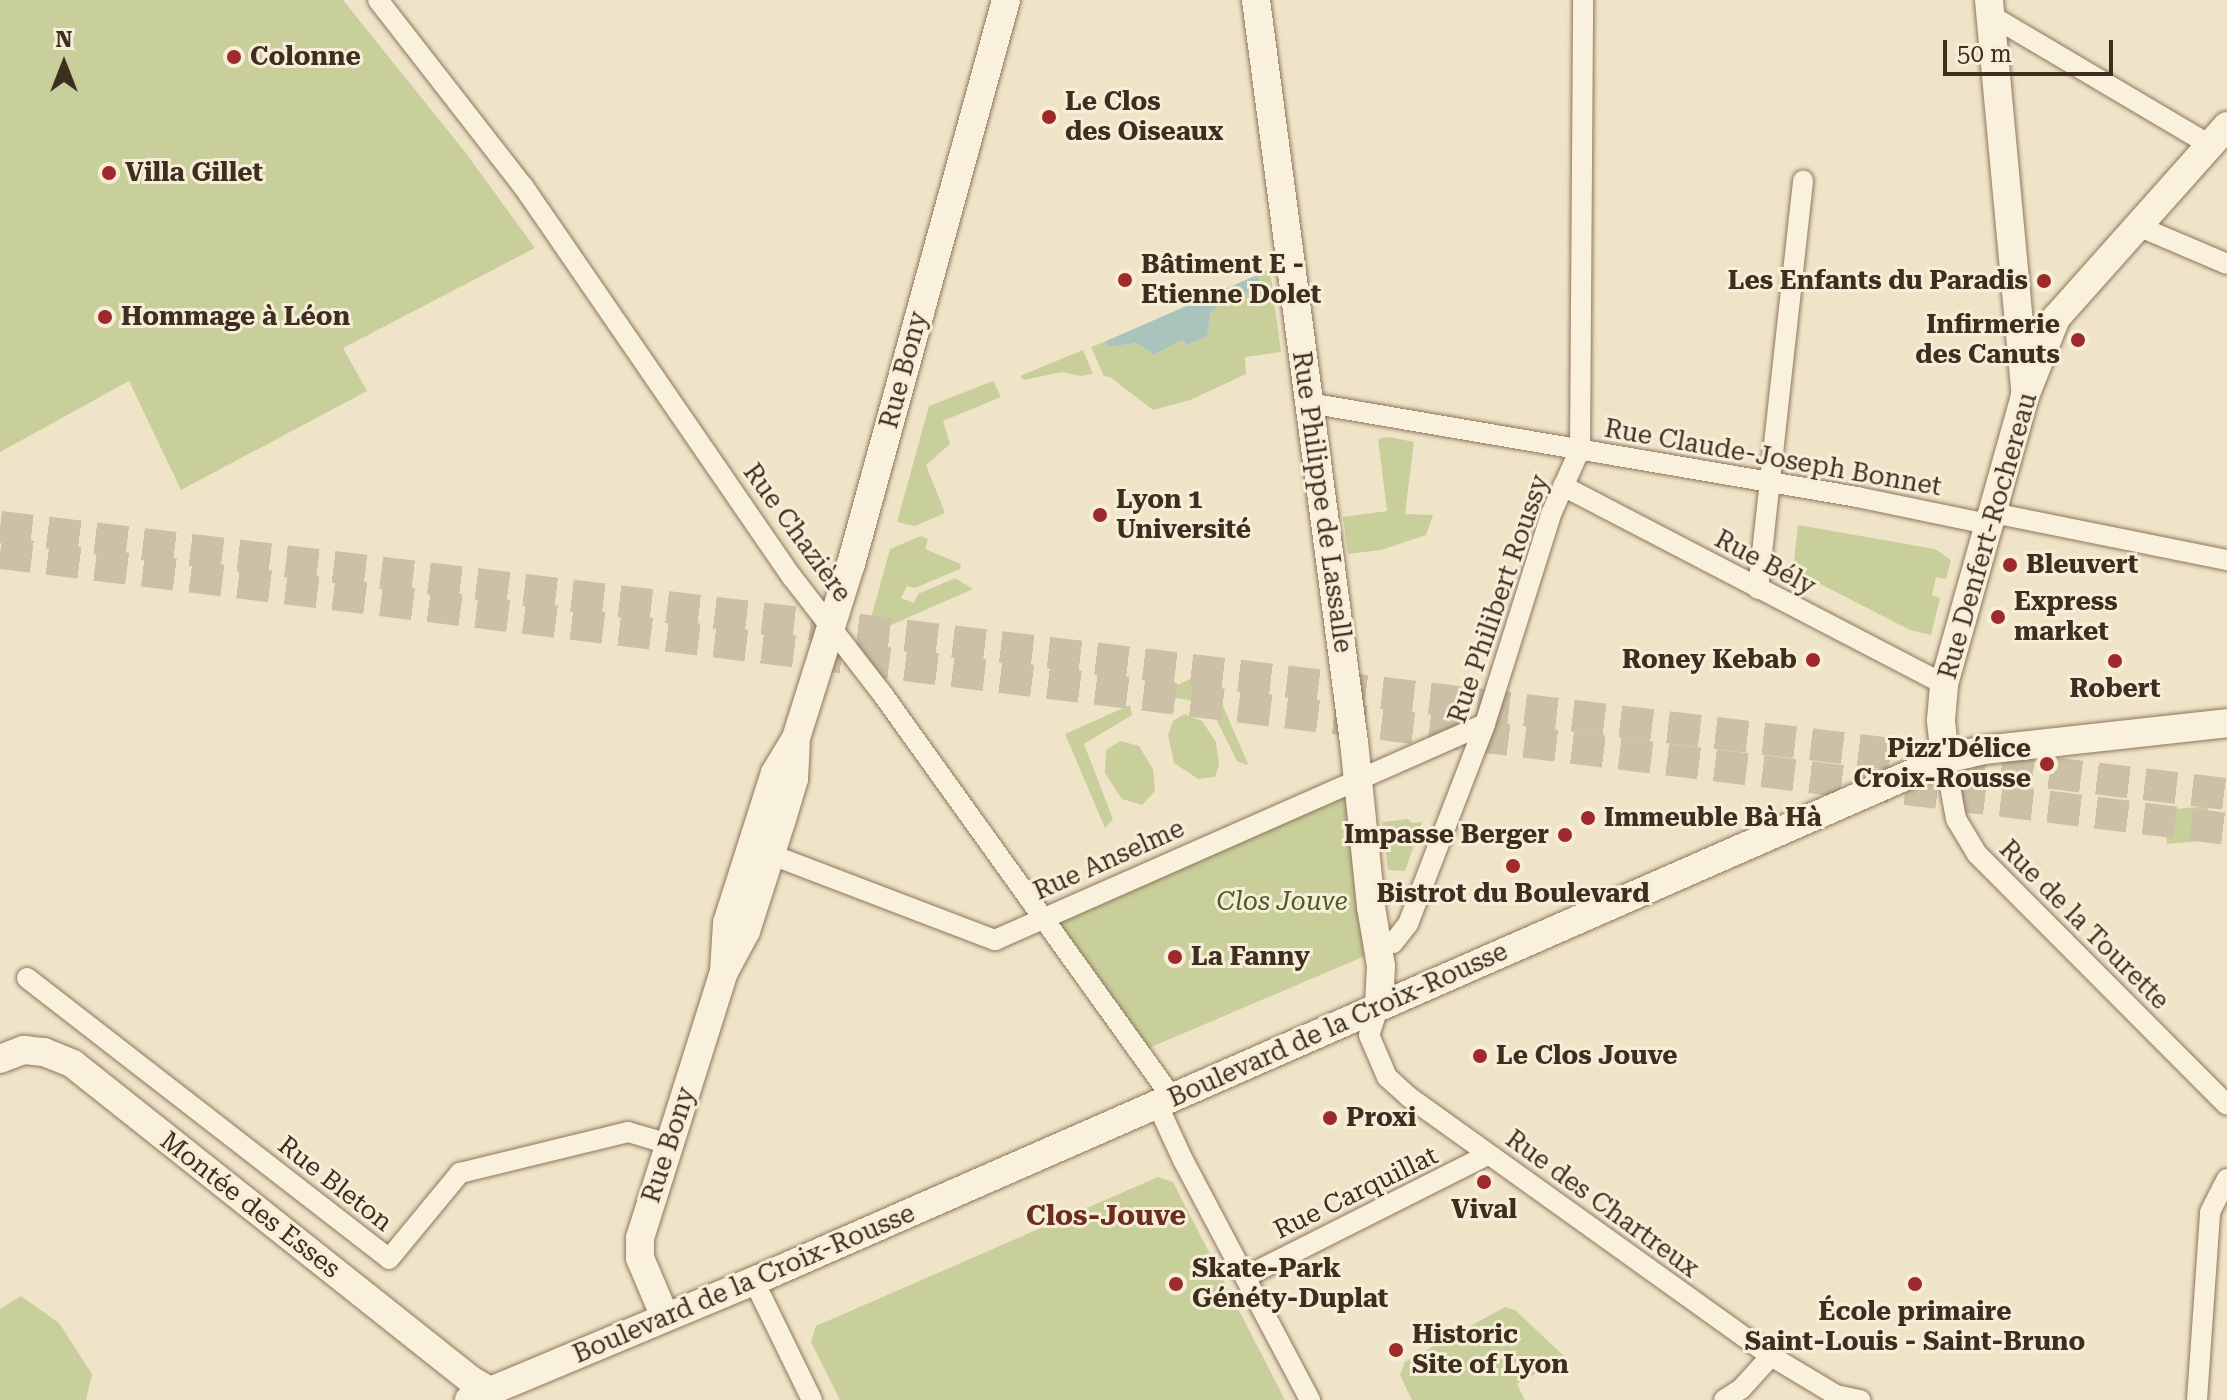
<!DOCTYPE html>
<html>
<head>
<meta charset="utf-8">
<style>
	body { margin:0 }
	#map { position:relative; width:2227px; height:1400px; overflow:hidden; background:#f0e4c8; font-family:"Roboto Serif",serif }
	div>[style] { position:absolute }
	.green>* { inset:0; background:#c9cf9b }
	.water>* { inset:0; background:#a9c4bc }
	.primary-tunnel>* { height:32px; margin-top:-16px; transform-origin:0; background:repeating-linear-gradient(90deg,#ccc0a6 0 32px,transparent 0 48px) }
	.roads { filter:drop-shadow(0 0 2px #8d765c) drop-shadow(0 0 2px #8d765c) }
	.street>* { height:20px; margin:-10px; padding:0 10px; transform-origin:10px; border-radius:10px; background:#faf1dc }
	.secondary>* { height:28px; margin:-14px; padding:0 14px; transform-origin:14px; border-radius:14px; background:#faf1dc }
	.dots>* { width:22px; height:22px; translate:-50% -50%; box-sizing:border-box; border:4px solid #f7eed8; border-radius:50% }
	span { translate:-50% -50%; white-space:nowrap; text-align:center; line-height:1.15; -webkit-text-stroke:6px #f7eed8; paint-order:stroke }
	.poi-label { font-size:26px; color:#3d2e20; font-weight:700 }
	.left { translate:0 -50%; text-align:left }
	.right { translate:-100% -50%; text-align:right }
	.street-label { font-size:26px; color:#3d2e20 }
	.park-label { font-size:26px; color:#4d5a26; font-style:italic }
	.neighbourhood-label { font-size:28px; color:#6b2e1e; font-weight:700 }
	.north { position:absolute; left:24px; top:24px; width:80px; height:80px; -webkit-text-stroke:6px #f7eed8; paint-order:stroke; rotate:0deg; font-size:22px; font-weight:700; line-height:32px; text-align:center; color:#3d2e20 }
	.north::after { content:''; display:block; margin:auto; width:28px; height:36px; background:#3d2e20; clip-path:polygon(50% 0,100% 100%,50% 72%,0 100%) }
	.scale { position:absolute; left:1943px; top:40px; width:170px; height:36px; box-sizing:border-box; border:4px solid #3d2e20; border-top:0; padding-left:10px; font-size:24px; line-height:28px; white-space:nowrap; color:#3d2e20; -webkit-text-stroke:6px #f7eed8; paint-order:stroke }
</style>
</head>
<body>
<div id="map">
	<div class="green">
		<div style="clip-path:polygon(0 0,343px 0,465px 152px,535px 248px,343px 348px,367px 391px,181px 490px,129px 381px,0 452px)"></div>
		<div style="clip-path:polygon(1270px 269px,1281px 352px,1245px 357px,1246px 374px,1190px 400px,1153px 410px,1110px 377px,1104px 376px,1091px 347px,1104px 342px,1109px 347px,1137px 343px,1154px 355px,1182px 340px,1188px 345px,1207px 335px,1211px 312px,1221px 304px,1261px 287px,1257px 275px)"></div>
		<div style="clip-path:polygon(1083px 350px,1093px 374px,1080px 376px,1062px 372px,1024px 380px,1020px 376px)"></div>
		<div style="clip-path:polygon(993px 381px,1001px 397px,943px 421px,950px 444px,926px 465px,945px 513px,915px 526px,897px 522px,929px 406px)"></div>
		<div style="clip-path:polygon(1389px 437px,1414px 442px,1405px 514px,1433px 515px,1426px 535px,1381px 550px,1348px 554px,1343px 517px,1387px 511px,1378px 439px)"></div>
		<div style="clip-path:polygon(1798px 525px,1935px 549px,1951px 560px,1946px 579px,1936px 577px,1932px 595px,1940px 598px,1931px 635px,1910px 630px,1793px 570px)"></div>
		<div style="clip-path:polygon(921px 536px,928px 539px,925px 549px,961px 564px,960px 569px,915px 588px,907px 586px,901px 598px,914px 603px,918px 594px,955px 578px,973px 589px,866px 636px,890px 549px)"></div>
		<div style="clip-path:polygon(1208px 671px,1248px 764px,1247px 765px,1237px 761px,1214px 715px,1201px 703px,1178px 698px,1147px 708px,1141px 701px)"></div>
		<div style="clip-path:polygon(1130px 705px,1132px 715px,1084px 744px,1113px 819px,1105px 828px,1065px 734px)"></div>
		<div style="clip-path:polygon(1184px 714px,1202px 721px,1216px 742px,1219px 764px,1215px 777px,1198px 779px,1174px 763px,1168px 735px,1173px 721px)"></div>
		<div style="clip-path:polygon(1120px 741px,1139px 746px,1153px 769px,1155px 791px,1142px 805px,1122px 799px,1105px 773px,1106px 750px)"></div>
		<div style="clip-path:polygon(1357px 779px,1379px 950px,1142px 1051px,1043px 918px)"></div>
		<div style="clip-path:polygon(2208px 806px,2211px 840px,2167px 844px,2165px 817px,2157px 817px,2156px 811px)"></div>
		<div style="clip-path:polygon(1408px 819px,1412px 823px,1422px 822px,1405px 871px,1388px 870px,1382px 822px)"></div>
		<div style="clip-path:polygon(1158px 1177px,1173px 1182px,1285px 1400px,840px 1400px,811px 1342px,816px 1326px)"></div>
		<div style="clip-path:polygon(21px 1296px,59px 1323px,92px 1374px,86px 1400px,0 1400px,0 1309px)"></div>
		<div style="clip-path:polygon(1505px 1307px,1515px 1310px,1565px 1357px,1517px 1384px,1525px 1400px,1412px 1400px,1400px 1375px,1405px 1362px)"></div>
	</div>
	<div class="water">
		<div style="clip-path:polygon(1257px 275px,1262px 287px,1221px 304px,1211px 312px,1207px 336px,1187px 345px,1182px 340px,1154px 355px,1137px 343px,1109px 347px,1104px 342px)"></div>
	</div>
	<div class="primary-tunnel">
		<div style="left:0;top:527px;width:2243px;rotate:6.84deg"></div>
		<div style="left:0;top:553px;width:2244px;rotate:7.06deg"></div>
	</div>
	<div class="roads">
		<div class="street">
			<div style="left:378px;top:0;width:236px;rotate:52.1deg"></div>
			<div style="left:523px;top:186px;width:475px;rotate:55.5deg"></div>
			<div style="left:792px;top:577px;width:145px;rotate:52.3deg"></div>
			<div style="left:881px;top:692px;width:501px;rotate:54.34deg"></div>
			<div style="left:1990px;top:15px;width:256px;rotate:30.6deg"></div>
			<div style="left:2138px;top:226px;width:97px;rotate:23.1deg"></div>
			<div style="left:1309px;top:403px;width:556px;rotate:9.73deg"></div>
			<div style="left:1857px;top:497px;width:124px;rotate:11.7deg"></div>
			<div style="left:1978px;top:522px;width:26px;rotate:-16deg"></div>
			<div style="left:2003px;top:515px;width:228px;rotate:11.4deg"></div>
			<div style="left:1563px;top:486px;width:429px;rotate:27.5deg"></div>
			<div style="left:1758px;top:589px;width:411px;rotate:-83.7deg"></div>
			<div style="left:1945px;top:759px;width:61px;rotate:79.6deg"></div>
			<div style="left:1956px;top:819px;width:41px;rotate:59deg"></div>
			<div style="left:1977px;top:854px;width:354px;rotate:45.1deg"></div>
			<div style="left:759px;top:850px;width:253px;rotate:20.9deg"></div>
			<div style="left:995px;top:940px;width:535px;rotate:-23.79deg"></div>
			<div style="left:1377px;top:947px;width:16px;rotate:-14deg"></div>
			<div style="left:1393px;top:943px;width:24px;rotate:-52deg"></div>
			<div style="left:1408px;top:924px;width:214px;rotate:-68.9deg"></div>
			<div style="left:1485px;top:724px;width:222px;rotate:-72.5deg"></div>
			<div style="left:1552px;top:512px;width:69px;rotate:-66deg"></div>
			<div style="left:1580px;top:449px;width:449px;rotate:-89.6deg"></div>
			<div style="left:27px;top:978px;width:458px;rotate:37.8deg"></div>
			<div style="left:389px;top:1259px;width:112px;rotate:-50.5deg"></div>
			<div style="left:460px;top:1173px;width:173px;rotate:-13.7deg"></div>
			<div style="left:628px;top:1132px;width:43px;rotate:16.3deg"></div>
			<div style="left:1379px;top:1005px;width:32px;rotate:108deg"></div>
			<div style="left:1369px;top:1035px;width:46px;rotate:66.8deg"></div>
			<div style="left:1387px;top:1077px;width:30px;rotate:42deg"></div>
			<div style="left:1409px;top:1097px;width:445px;rotate:35.6deg"></div>
			<div style="left:1771px;top:1356px;width:76px;rotate:31deg"></div>
			<div style="left:1836px;top:1395px;width:25px;rotate:12deg"></div>
			<div style="left:1158px;top:1106px;width:60px;rotate:65.2deg"></div>
			<div style="left:1183px;top:1160px;width:272px;rotate:62.1deg"></div>
			<div style="left:1247px;top:1276px;width:270px;rotate:-26.7deg"></div>
			<div style="left:754px;top:1281px;width:132px;rotate:64deg"></div>
			<div style="left:1724px;top:1400px;width:20px;rotate:-33deg"></div>
			<div style="left:1741px;top:1389px;width:45px;rotate:-47.7deg"></div>
			<div style="left:2197px;top:1400px;width:188px;rotate:-86deg"></div>
			<div style="left:2210px;top:1212px;width:37px;rotate:-63deg"></div>
		</div>
		<div class="secondary">
			<div style="left:1256px;top:0;width:748px;rotate:82.48deg"></div>
			<div style="left:1354px;top:742px;width:166px;rotate:84.1deg"></div>
			<div style="left:1371px;top:907px;width:60px;rotate:80.4deg"></div>
			<div style="left:1381px;top:966px;width:39px;rotate:93deg"></div>
			<div style="left:1989px;top:0;width:393px;rotate:84.7deg"></div>
			<div style="left:1945px;top:759px;width:39px;rotate:-96deg"></div>
			<div style="left:1941px;top:720px;width:36px;rotate:-85deg"></div>
			<div style="left:1944px;top:684px;width:299px;rotate:-74.3deg"></div>
			<div style="left:2025px;top:396px;width:84px;rotate:-68.3deg"></div>
			<div style="left:2056px;top:318px;width:257px;rotate:-48.3deg"></div>
			<div style="left:724px;top:972px;width:49px;rotate:-86.5deg"></div>
			<div style="left:727px;top:923px;width:157px;rotate:-72.3deg"></div>
			<div style="left:775px;top:773px;width:41px;rotate:-59deg"></div>
			<div style="left:796px;top:738px;width:182px;rotate:-72.5deg"></div>
			<div style="left:851px;top:564px;width:585px;rotate:-74.63deg"></div>
			<div style="left:0;top:1059px;width:26px;rotate:-21deg"></div>
			<div style="left:24px;top:1050px;width:20px;rotate:6deg"></div>
			<div style="left:44px;top:1052px;width:31px;rotate:22deg"></div>
			<div style="left:73px;top:1064px;width:508px;rotate:38.45deg"></div>
			<div style="left:471px;top:1380px;width:21px;rotate:31deg"></div>
			<div style="left:665px;top:1317px;width:64px;rotate:-113deg"></div>
			<div style="left:640px;top:1258px;width:20px;rotate:-90deg"></div>
			<div style="left:640px;top:1238px;width:279px;rotate:-72.5deg"></div>
			<div style="left:724px;top:972px;width:47px;rotate:-61.8deg"></div>
			<div style="left:746px;top:931px;width:118px;rotate:-72.2deg"></div>
			<div style="left:782px;top:819px;width:42px;rotate:-73.3deg"></div>
			<div style="left:794px;top:779px;width:34px;rotate:-87deg"></div>
			<div style="left:469px;top:1400px;width:309px;rotate:-22.7deg"></div>
			<div style="left:754px;top:1281px;width:1300px;rotate:-23.67deg"></div>
			<div style="left:1945px;top:759px;width:40px;rotate:-13deg"></div>
			<div style="left:1984px;top:750px;width:244px;rotate:-6.3deg"></div>
		</div>
	</div>
	<div class="dots">
		<div style="left:234px;top:57px;background:#9e2a2b"></div>
		<div style="left:1049px;top:117px;background:#9e2a2b"></div>
		<div style="left:109px;top:173px;background:#9e2a2b"></div>
		<div style="left:1125px;top:280px;background:#9e2a2b"></div>
		<div style="left:2044px;top:281px;background:#9e2a2b"></div>
		<div style="left:105px;top:317px;background:#9e2a2b"></div>
		<div style="left:2078px;top:340px;background:#9e2a2b"></div>
		<div style="left:1100px;top:515px;background:#9e2a2b"></div>
		<div style="left:2010px;top:565px;background:#9e2a2b"></div>
		<div style="left:1998px;top:617px;background:#9e2a2b"></div>
		<div style="left:1813px;top:660px;background:#9e2a2b"></div>
		<div style="left:2115px;top:661px;background:#9e2a2b"></div>
		<div style="left:2047px;top:764px;background:#9e2a2b"></div>
		<div style="left:1588px;top:818px;background:#9e2a2b"></div>
		<div style="left:1565px;top:835px;background:#9e2a2b"></div>
		<div style="left:1513px;top:866px;background:#9e2a2b"></div>
		<div style="left:1175px;top:957px;background:#9e2a2b"></div>
		<div style="left:1480px;top:1056px;background:#9e2a2b"></div>
		<div style="left:1330px;top:1118px;background:#9e2a2b"></div>
		<div style="left:1484px;top:1182px;background:#9e2a2b"></div>
		<div style="left:1176px;top:1284px;background:#9e2a2b"></div>
		<div style="left:1915px;top:1284px;background:#9e2a2b"></div>
		<div style="left:1396px;top:1350px;background:#9e2a2b"></div>
	</div>
	<div class="poi-label">
		<span class="left" style="left:250px;top:57px">Colonne</span>
		<span class="left" style="left:1065px;top:117px">Le Clos<br>des Oiseaux</span>
		<span class="left" style="left:125px;top:173px">Villa Gillet</span>
		<span class="left" style="left:1141px;top:280px">Bâtiment E -<br>Etienne Dolet</span>
		<span class="right" style="left:2028px;top:281px">Les Enfants du Paradis</span>
		<span class="left" style="left:121px;top:317px">Hommage à Léon</span>
		<span class="right" style="left:2060px;top:340px">Infirmerie<br>des Canuts</span>
		<span class="left" style="left:1116px;top:515px">Lyon 1<br>Université</span>
		<span class="left" style="left:2026px;top:565px">Bleuvert</span>
		<span class="left" style="left:2014px;top:617px">Express<br>market</span>
		<span class="right" style="left:1797px;top:660px">Roney Kebab</span>
		<span style="left:2115px;top:689px">Robert</span>
		<span class="right" style="left:2031px;top:764px">Pizz'Délice<br>Croix-Rousse</span>
		<span class="left" style="left:1604px;top:818px">Immeuble Bà Hà</span>
		<span class="right" style="left:1549px;top:835px">Impasse Berger</span>
		<span style="left:1513px;top:894px">Bistrot du Boulevard</span>
		<span class="left" style="left:1191px;top:957px">La Fanny</span>
		<span class="left" style="left:1496px;top:1056px">Le Clos Jouve</span>
		<span class="left" style="left:1346px;top:1118px">Proxi</span>
		<span style="left:1484px;top:1210px">Vival</span>
		<span class="left" style="left:1192px;top:1284px">Skate-Park<br>Généty-Duplat</span>
		<span style="left:1915px;top:1327px">École primaire<br>Saint-Louis - Saint-Bruno</span>
		<span class="left" style="left:1412px;top:1350px">Historic<br>Site of Lyon</span>
	</div>
	<div class="street-label">
		<span style="left:904px;top:370px;rotate:-75deg">Rue Bony</span>
		<span style="left:1773px;top:458px;rotate:10deg">Rue Claude-Joseph Bonnet</span>
		<span style="left:1322px;top:502px;rotate:82deg">Rue Philippe de Lassalle</span>
		<span style="left:797px;top:533px;rotate:54deg">Rue Chazière</span>
		<span style="left:1988px;top:536px;rotate:-74deg">Rue Denfert-Rochereau</span>
		<span style="left:1765px;top:563px;rotate:28deg">Rue Bély</span>
		<span style="left:1499px;top:599px;rotate:-71deg">Rue Philibert Roussy</span>
		<span style="left:1109px;top:860px;rotate:-24deg">Rue Anselme</span>
		<span style="left:2084px;top:925px;rotate:45deg">Rue de la Tourette</span>
		<span style="left:1338px;top:1025px;rotate:-24deg">Boulevard de la Croix-Rousse</span>
		<span style="left:669px;top:1145px;rotate:-72deg">Rue Bony</span>
		<span style="left:335px;top:1184px;rotate:38deg">Rue Bleton</span>
		<span style="left:1356px;top:1193px;rotate:-26deg">Rue Carquillat</span>
		<span style="left:1602px;top:1204px;rotate:36deg">Rue des Chartreux</span>
		<span style="left:250px;top:1205px;rotate:38deg">Montée des Esses</span>
		<span style="left:744px;top:1284px;rotate:-23deg">Boulevard de la Croix-Rousse</span>
	</div>
	<div class="park-label">
		<span style="left:1282px;top:902px">Clos Jouve</span>
	</div>
	<div class="neighbourhood-label">
		<span style="left:1106px;top:1216px">Clos-Jouve</span>
	</div>
	<div class="north">N</div>
	<div class="scale">50 m</div>
</div>
</body>
</html>
